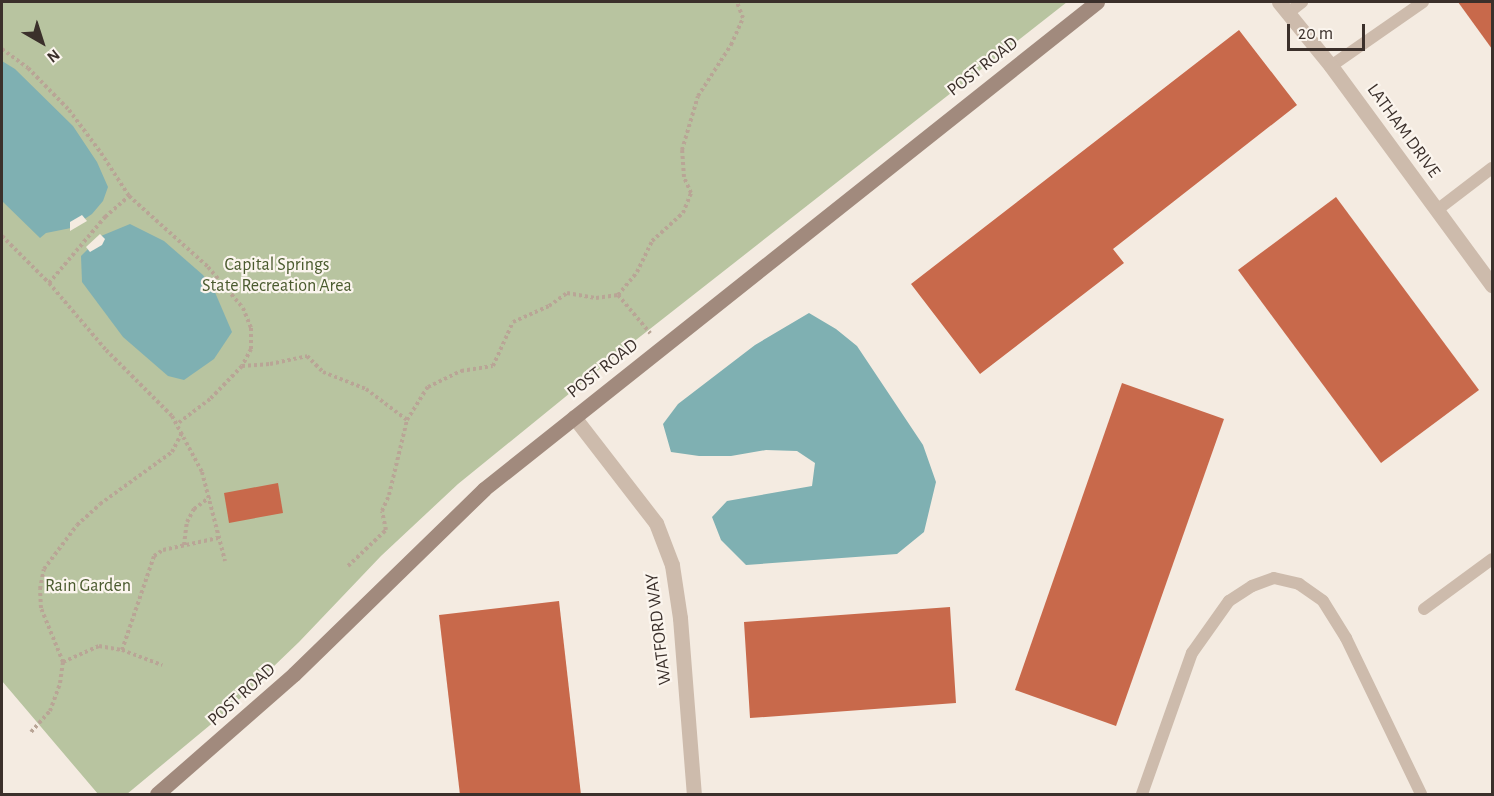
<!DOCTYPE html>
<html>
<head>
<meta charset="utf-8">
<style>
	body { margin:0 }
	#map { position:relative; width:1494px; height:796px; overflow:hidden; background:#f4ebe1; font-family:"Alegreya Sans",sans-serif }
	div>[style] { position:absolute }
	.green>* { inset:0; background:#b8c4a0 }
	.water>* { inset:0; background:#7fb0b2 }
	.pier>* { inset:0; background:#f4ebe1 }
	.building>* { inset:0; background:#c8694b }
	.path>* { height:4px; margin-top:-2px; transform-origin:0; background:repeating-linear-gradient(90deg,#b9a596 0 3px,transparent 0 6px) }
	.lane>* { height:12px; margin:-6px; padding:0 6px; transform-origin:6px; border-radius:6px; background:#cdbbac }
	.street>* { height:15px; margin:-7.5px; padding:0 7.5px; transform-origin:7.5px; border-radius:7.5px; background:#cdbbac }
	.secondary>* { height:15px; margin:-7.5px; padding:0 7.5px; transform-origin:7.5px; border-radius:7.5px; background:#a18a7d }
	span { translate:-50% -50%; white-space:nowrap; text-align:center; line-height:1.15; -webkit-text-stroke:4.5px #fbf5ee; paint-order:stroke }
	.street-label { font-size:18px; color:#3b302b }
	.park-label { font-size:18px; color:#4a5a2e }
	.frame { position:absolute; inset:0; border:3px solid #3b302b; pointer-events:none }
	.north { position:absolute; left:12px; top:12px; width:60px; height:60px; -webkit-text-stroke:4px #fbf5ee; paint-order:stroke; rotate:141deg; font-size:16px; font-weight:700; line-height:24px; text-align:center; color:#3b302b }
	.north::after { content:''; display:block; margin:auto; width:21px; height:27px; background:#3b302b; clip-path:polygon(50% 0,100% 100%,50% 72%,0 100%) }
	.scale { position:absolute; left:1287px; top:24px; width:78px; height:27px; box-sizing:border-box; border:3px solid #3b302b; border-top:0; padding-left:8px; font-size:18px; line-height:21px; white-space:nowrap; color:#3b302b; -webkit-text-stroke:4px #fbf5ee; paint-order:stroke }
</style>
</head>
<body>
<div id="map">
	<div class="green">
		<div style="clip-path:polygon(2px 2px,1067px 2px,618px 354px,458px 484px,381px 556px,299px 642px,227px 711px,127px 794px,98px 794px,2px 681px)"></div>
	</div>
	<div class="water">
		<div style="clip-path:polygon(2px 61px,15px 69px,73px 126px,97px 162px,108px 187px,103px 201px,92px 214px,71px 228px,46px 233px,40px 238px,2px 201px)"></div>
		<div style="clip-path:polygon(130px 224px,164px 241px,203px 275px,214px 290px,232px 332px,214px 359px,184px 380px,168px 376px,123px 337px,82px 282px,81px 256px,101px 236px)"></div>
		<div style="clip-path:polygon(809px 313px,836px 329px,857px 346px,923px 445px,936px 482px,924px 532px,897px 554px,746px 565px,721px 540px,712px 517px,727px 501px,812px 486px,815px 463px,797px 451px,766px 450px,731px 456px,699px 456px,671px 452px,663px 424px,678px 404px,755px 345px)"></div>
	</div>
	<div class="pier">
		<div style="clip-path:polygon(82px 215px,87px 221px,70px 231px,70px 222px)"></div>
		<div style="clip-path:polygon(100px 234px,105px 239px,102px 245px,90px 252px,86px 247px)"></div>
	</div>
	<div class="building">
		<div style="clip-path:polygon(1458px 2px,1492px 2px,1492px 49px)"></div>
		<div style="clip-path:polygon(1239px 30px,1297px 105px,1113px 249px,1124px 263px,980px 374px,911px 284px)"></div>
		<div style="clip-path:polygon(1336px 197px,1479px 390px,1381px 463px,1238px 270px)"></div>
		<div style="clip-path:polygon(1122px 383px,1224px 419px,1116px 726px,1015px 690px)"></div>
		<div style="clip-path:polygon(278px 483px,283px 513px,229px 523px,224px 493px)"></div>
		<div style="clip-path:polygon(559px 601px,581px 795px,460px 795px,439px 615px)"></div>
		<div style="clip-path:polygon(950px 607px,956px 703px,750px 718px,744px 622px)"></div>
	</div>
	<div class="path">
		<div style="left:2px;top:49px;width:32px;rotate:36deg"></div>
		<div style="left:28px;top:68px;width:59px;rotate:45.7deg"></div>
		<div style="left:69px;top:110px;width:54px;rotate:53.3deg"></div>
		<div style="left:101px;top:153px;width:51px;rotate:56.9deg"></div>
		<div style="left:129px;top:196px;width:106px;rotate:41.9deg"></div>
		<div style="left:208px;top:267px;width:54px;rotate:49.5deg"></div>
		<div style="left:243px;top:308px;width:22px;rotate:68deg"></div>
		<div style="left:251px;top:328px;width:21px;rotate:90deg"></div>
		<div style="left:251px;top:349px;width:19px;rotate:118deg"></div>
		<div style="left:242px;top:366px;width:46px;rotate:134.1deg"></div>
		<div style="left:210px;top:399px;width:41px;rotate:142.9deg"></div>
		<div style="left:2px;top:236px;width:66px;rotate:45deg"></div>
		<div style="left:49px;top:283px;width:88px;rotate:49.6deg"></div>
		<div style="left:106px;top:350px;width:93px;rotate:45deg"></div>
		<div style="left:172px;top:416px;width:64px;rotate:61.8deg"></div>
		<div style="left:202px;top:472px;width:92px;rotate:75.5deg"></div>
		<div style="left:49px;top:283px;width:87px;rotate:-49.7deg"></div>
		<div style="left:105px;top:217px;width:32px;rotate:-41deg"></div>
		<div style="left:618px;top:295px;width:50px;rotate:49.9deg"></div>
		<div style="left:242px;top:366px;width:28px;rotate:-4deg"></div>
		<div style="left:270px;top:364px;width:38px;rotate:-12deg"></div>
		<div style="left:307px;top:356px;width:23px;rotate:45deg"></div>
		<div style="left:323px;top:372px;width:46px;rotate:21.6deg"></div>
		<div style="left:366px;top:389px;width:51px;rotate:37.1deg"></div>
		<div style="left:184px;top:545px;width:23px;rotate:-83deg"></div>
		<div style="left:187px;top:522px;width:15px;rotate:-62deg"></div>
		<div style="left:194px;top:509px;width:20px;rotate:-37deg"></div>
		<div style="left:348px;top:566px;width:52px;rotate:-43.5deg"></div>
		<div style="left:386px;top:530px;width:19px;rotate:-102deg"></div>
		<div style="left:382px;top:511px;width:17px;rotate:-66deg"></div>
		<div style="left:389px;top:495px;width:77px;rotate:-76.5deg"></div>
		<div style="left:407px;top:420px;width:39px;rotate:-58deg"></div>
		<div style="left:428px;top:387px;width:37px;rotate:-26deg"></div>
		<div style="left:461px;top:371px;width:32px;rotate:-9deg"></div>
		<div style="left:493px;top:366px;width:48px;rotate:-65.6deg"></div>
		<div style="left:513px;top:322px;width:39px;rotate:-24deg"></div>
		<div style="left:549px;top:306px;width:22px;rotate:-36deg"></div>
		<div style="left:567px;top:293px;width:29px;rotate:10deg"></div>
		<div style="left:596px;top:298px;width:22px;rotate:-8deg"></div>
		<div style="left:618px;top:295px;width:30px;rotate:-50deg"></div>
		<div style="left:637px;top:272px;width:34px;rotate:-64deg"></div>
		<div style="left:652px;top:241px;width:42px;rotate:-42.1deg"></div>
		<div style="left:683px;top:213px;width:22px;rotate:-68deg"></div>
		<div style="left:691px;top:193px;width:17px;rotate:-114deg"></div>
		<div style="left:684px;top:177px;width:27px;rotate:-94deg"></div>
		<div style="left:682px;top:150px;width:56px;rotate:-73.5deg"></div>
		<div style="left:698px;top:96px;width:61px;rotate:-57.1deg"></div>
		<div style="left:731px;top:45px;width:30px;rotate:-66deg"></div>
		<div style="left:743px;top:18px;width:17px;rotate:-111deg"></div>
		<div style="left:122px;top:650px;width:99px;rotate:-71.2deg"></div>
		<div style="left:154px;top:556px;width:11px;rotate:-34deg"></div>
		<div style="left:163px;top:550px;width:56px;rotate:-12.3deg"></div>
		<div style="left:63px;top:662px;width:39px;rotate:-24deg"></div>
		<div style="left:99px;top:646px;width:23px;rotate:10deg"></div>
		<div style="left:122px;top:650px;width:43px;rotate:20.6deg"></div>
		<div style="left:31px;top:732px;width:28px;rotate:-48deg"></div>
		<div style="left:50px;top:711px;width:30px;rotate:-70deg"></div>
		<div style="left:60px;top:683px;width:21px;rotate:-82deg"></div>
		<div style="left:63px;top:662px;width:58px;rotate:-112.2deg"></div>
		<div style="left:41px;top:608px;width:19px;rotate:-93deg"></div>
		<div style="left:40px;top:589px;width:20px;rotate:-79deg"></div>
		<div style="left:44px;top:569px;width:55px;rotate:-53.1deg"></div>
		<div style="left:77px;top:525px;width:31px;rotate:-42deg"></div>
		<div style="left:100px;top:504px;width:89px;rotate:-35.8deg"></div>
		<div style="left:172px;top:452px;width:22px;rotate:-63deg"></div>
	</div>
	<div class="lane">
		<div style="left:1288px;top:13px;width:18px;rotate:-38deg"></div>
		<div style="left:1331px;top:66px;width:112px;rotate:-34.8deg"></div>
		<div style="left:1437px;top:210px;width:69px;rotate:-37.4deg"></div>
		<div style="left:1424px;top:609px;width:84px;rotate:-36.3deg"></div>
		<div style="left:1142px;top:794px;width:150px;rotate:-70.5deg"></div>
		<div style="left:1192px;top:653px;width:64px;rotate:-54.6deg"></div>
		<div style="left:1229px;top:601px;width:27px;rotate:-33deg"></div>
		<div style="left:1252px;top:586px;width:23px;rotate:-20deg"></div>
		<div style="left:1274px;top:578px;width:26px;rotate:13deg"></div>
		<div style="left:1299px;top:584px;width:29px;rotate:35deg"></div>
		<div style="left:1323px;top:601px;width:44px;rotate:58.1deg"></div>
		<div style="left:1346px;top:638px;width:173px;rotate:64.3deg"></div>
	</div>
	<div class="street">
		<div style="left:1279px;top:2px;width:82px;rotate:50.9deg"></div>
		<div style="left:1331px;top:66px;width:272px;rotate:53.7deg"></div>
		<div style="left:574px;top:417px;width:134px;rotate:52.3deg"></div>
		<div style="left:656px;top:523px;width:45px;rotate:69.1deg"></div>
		<div style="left:672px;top:565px;width:54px;rotate:81.4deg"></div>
		<div style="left:680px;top:618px;width:177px;rotate:85.5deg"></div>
	</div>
	<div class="secondary">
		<div style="left:157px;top:794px;width:182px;rotate:-41.2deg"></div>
		<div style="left:294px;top:674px;width:265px;rotate:-44.2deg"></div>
		<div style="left:484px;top:489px;width:783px;rotate:-38.47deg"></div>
	</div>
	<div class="street-label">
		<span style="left:983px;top:67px;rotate:-38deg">POST ROAD</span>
		<span style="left:1403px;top:131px;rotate:54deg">LATHAM DRIVE</span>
		<span style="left:603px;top:369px;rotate:-38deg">POST ROAD</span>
		<span style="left:659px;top:629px;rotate:-97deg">WATFORD WAY</span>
		<span style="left:242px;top:695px;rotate:-42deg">POST ROAD</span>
	</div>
	<div class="park-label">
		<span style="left:277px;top:276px">Capital Springs<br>State Recreation Area</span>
		<span style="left:88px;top:586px">Rain Garden</span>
	</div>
	<div class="frame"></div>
	<div class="north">N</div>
	<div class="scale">20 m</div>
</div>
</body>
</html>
